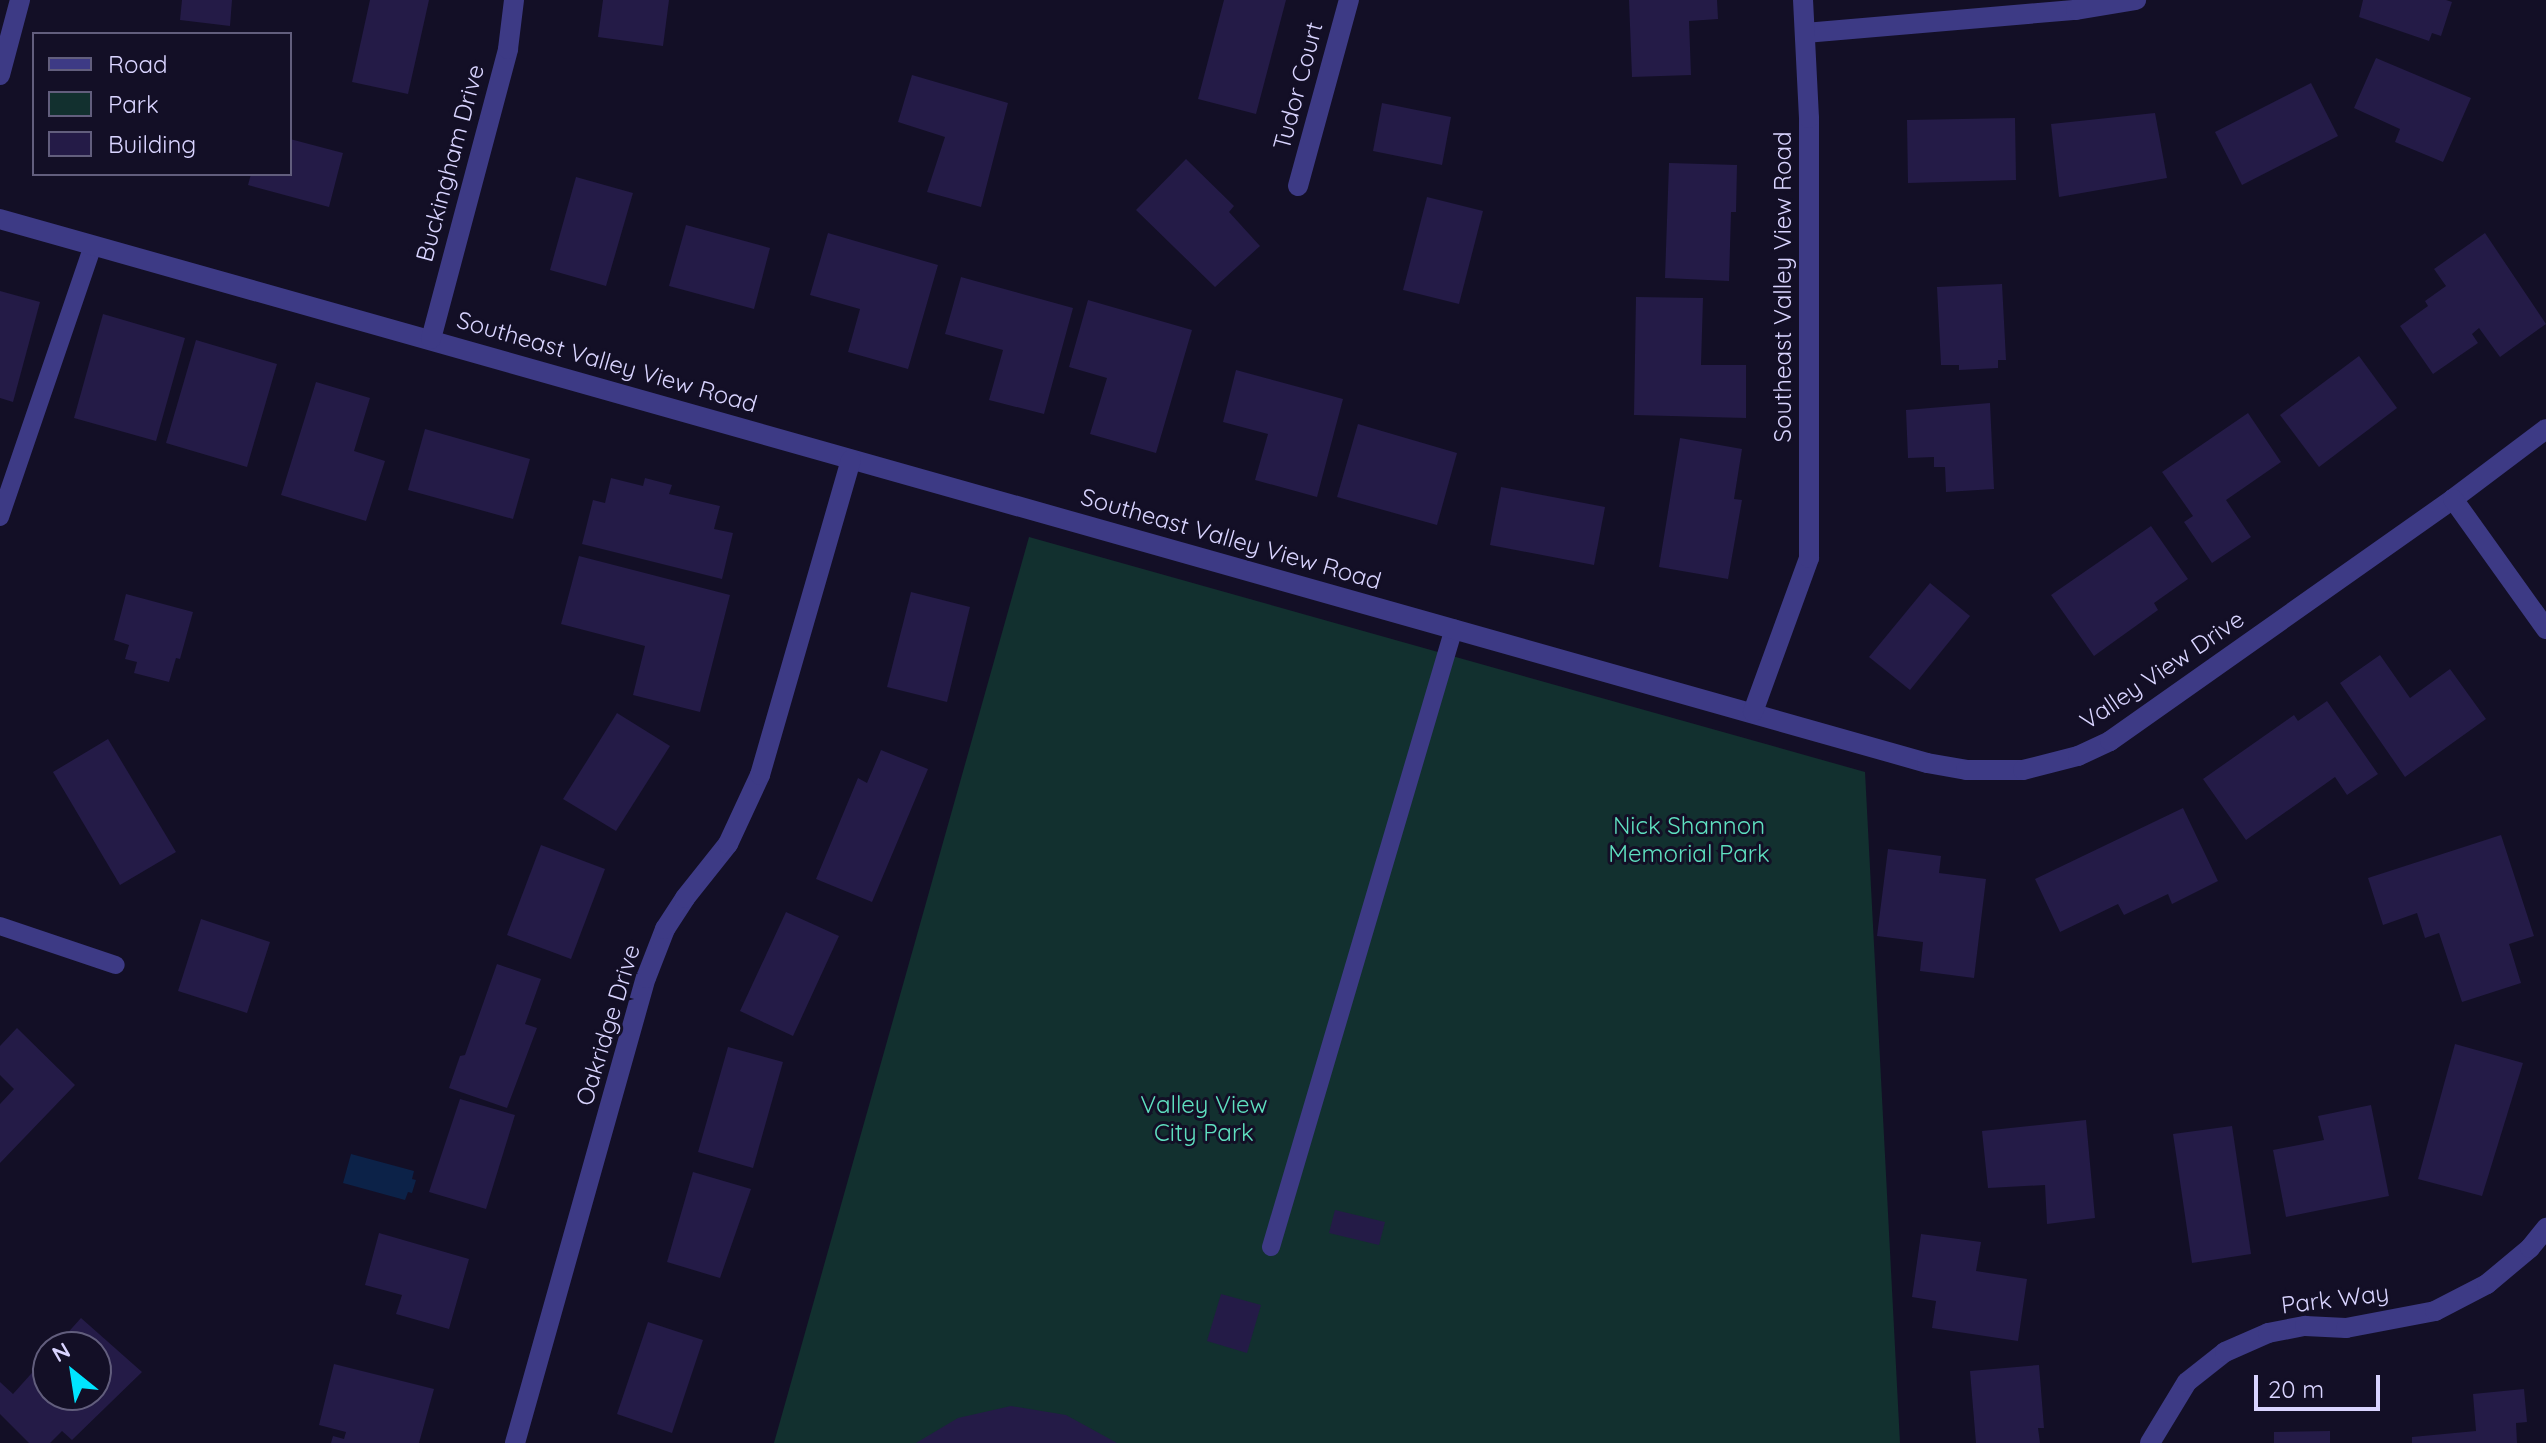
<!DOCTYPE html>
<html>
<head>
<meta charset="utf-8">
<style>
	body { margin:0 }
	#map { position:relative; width:2546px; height:1443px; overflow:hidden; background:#130f26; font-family:Quicksand,sans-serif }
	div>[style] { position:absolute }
	.green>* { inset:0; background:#12302f }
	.water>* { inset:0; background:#0c2248 }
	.building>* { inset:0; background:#241b47 }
	.service>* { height:18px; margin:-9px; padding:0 9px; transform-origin:9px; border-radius:9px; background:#3d3a85 }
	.minor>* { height:20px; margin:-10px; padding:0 10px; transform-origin:10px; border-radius:10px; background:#3d3a85 }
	span { translate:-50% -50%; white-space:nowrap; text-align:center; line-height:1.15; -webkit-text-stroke:6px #130f26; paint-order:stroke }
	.street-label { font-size:24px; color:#d9d4ff }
	.park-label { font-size:24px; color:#5fe0c0 }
	.legend { position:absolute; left:32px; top:32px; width:260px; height:144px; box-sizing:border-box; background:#130f26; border:2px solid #625e7d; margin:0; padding:10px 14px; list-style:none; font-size:24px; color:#d9d4ff }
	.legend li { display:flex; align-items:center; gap:16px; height:40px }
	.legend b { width:40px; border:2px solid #625e7d }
	.north { position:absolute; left:32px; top:1331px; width:80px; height:80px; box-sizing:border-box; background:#130f26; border:2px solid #625e7d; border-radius:50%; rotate:330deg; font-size:22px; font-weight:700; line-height:32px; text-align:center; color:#d9d4ff }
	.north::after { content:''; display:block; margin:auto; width:28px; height:36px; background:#00e5ff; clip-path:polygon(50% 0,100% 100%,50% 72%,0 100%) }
	.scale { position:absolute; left:2254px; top:1375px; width:126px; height:36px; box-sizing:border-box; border:4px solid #d9d4ff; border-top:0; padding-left:10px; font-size:24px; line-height:28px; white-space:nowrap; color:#d9d4ff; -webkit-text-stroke:6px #130f26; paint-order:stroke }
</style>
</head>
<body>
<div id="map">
	<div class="green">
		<div style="clip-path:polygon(1029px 537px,1865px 772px,1900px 1443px,774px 1443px)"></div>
	</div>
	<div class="water">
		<div style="clip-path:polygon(351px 1154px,414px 1171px,412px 1179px,416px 1180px,412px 1193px,408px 1192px,405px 1200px,343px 1183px)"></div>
	</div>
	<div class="building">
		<div style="clip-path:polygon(182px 0,232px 0,230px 26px,180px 20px)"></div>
		<div style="clip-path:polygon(370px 0,429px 0,408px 94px,352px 82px)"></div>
		<div style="clip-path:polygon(603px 0,669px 0,663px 46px,598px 37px)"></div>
		<div style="clip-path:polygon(1224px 0,1286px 0,1256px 114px,1198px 99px)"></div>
		<div style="clip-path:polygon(1629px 0,1717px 0,1718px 19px,1689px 21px,1691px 75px,1632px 77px)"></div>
		<div style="clip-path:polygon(2363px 0,2446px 0,2452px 2px,2441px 36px,2432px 33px,2429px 41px,2359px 17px)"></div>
		<div style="clip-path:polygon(2376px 58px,2471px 98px,2443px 162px,2395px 142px,2400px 129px,2354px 108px)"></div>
		<div style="clip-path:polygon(912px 75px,1008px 103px,981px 207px,927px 192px,945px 137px,898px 122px)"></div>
		<div style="clip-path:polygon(2311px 83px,2338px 136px,2242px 185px,2215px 132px)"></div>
		<div style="clip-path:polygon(1382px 103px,1451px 117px,1442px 165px,1373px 151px)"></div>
		<div style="clip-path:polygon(2155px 113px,2167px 178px,2059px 197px,2051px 124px)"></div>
		<div style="clip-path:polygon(2015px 118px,2016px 180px,1908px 183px,1907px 120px)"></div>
		<div style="clip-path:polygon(290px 139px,343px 153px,329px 207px,248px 185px,251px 174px,290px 174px)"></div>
		<div style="clip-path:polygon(1186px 159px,1234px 206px,1229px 212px,1260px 246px,1215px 287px,1136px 210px)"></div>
		<div style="clip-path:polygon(1669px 163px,1737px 165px,1736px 212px,1731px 212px,1729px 281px,1665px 278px)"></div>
		<div style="clip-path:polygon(576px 177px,633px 193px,606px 286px,550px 270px)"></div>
		<div style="clip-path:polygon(1427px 197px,1483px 211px,1459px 304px,1403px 290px)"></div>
		<div style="clip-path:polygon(686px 225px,770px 248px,754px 309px,669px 286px)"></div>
		<div style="clip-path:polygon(828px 233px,938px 265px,908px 369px,848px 352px,860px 309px,810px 295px)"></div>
		<div style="clip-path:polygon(2485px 233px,2546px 324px,2500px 357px,2479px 328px,2472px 334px,2478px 343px,2433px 374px,2400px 326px,2428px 306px,2425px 301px,2446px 286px,2434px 269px)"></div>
		<div style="clip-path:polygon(961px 277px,1073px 308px,1044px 414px,989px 400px,1003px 350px,945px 334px)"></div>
		<div style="clip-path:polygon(2002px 284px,2006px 360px,1998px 360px,1998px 368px,1959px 370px,1959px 365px,1941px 365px,1937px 287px)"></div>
		<div style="clip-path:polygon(0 291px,40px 302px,13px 402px,0 398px)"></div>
		<div style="clip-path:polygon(1636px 297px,1703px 298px,1701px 365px,1746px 365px,1746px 418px,1634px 415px)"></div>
		<div style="clip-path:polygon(1088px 300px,1192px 330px,1156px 453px,1090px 434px,1107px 378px,1069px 367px)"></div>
		<div style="clip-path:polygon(103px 314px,185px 338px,156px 441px,74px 418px)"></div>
		<div style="clip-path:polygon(196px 340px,277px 364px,247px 467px,166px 443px)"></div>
		<div style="clip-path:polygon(2359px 356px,2397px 408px,2319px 467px,2280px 415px)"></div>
		<div style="clip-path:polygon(1236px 370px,1343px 399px,1317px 497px,1255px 480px,1268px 434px,1223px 422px)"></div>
		<div style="clip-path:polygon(316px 382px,370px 398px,354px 451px,385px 461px,366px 521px,281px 495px)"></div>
		<div style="clip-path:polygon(1990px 403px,1994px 489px,1946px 492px,1945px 467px,1934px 467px,1934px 457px,1908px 458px,1906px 410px)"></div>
		<div style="clip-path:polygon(2248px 413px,2281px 462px,2226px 500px,2251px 537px,2212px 563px,2184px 522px,2193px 516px,2162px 472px)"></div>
		<div style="clip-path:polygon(1358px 424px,1457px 453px,1437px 525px,1337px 497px)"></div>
		<div style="clip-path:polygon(425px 429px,530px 459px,513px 519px,408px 490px)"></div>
		<div style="clip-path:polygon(1680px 438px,1742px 449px,1734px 499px,1742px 500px,1728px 579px,1659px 567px)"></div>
		<div style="clip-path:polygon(611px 478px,643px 486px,645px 478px,672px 485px,669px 494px,720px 506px,714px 529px,733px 533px,722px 579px,582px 544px,593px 500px,605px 503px)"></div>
		<div style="clip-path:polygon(1501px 487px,1605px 507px,1594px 565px,1490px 545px)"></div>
		<div style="clip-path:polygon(2151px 526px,2188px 579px,2154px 603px,2158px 610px,2094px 656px,2051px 595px)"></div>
		<div style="clip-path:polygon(579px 556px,730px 595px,700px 712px,633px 695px,645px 646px,561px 624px)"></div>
		<div style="clip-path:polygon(1930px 583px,1970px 616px,1910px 690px,1869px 657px)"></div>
		<div style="clip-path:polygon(911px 592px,970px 607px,947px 702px,887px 687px)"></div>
		<div style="clip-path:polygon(126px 594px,193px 612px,180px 659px,176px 658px,169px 682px,134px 673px,137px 662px,125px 659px,129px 645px,114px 640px)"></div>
		<div style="clip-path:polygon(2380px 655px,2410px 698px,2450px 669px,2486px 719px,2405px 777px,2340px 683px)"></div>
		<div style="clip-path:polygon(2327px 701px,2378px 774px,2347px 795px,2335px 777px,2246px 840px,2203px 779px,2294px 715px,2298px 721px)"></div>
		<div style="clip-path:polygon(617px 713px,670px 746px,616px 831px,563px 799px)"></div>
		<div style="clip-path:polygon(108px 739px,176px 852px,120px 885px,53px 772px)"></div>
		<div style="clip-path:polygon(881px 750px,928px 769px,872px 902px,816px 879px,858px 778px,867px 783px)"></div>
		<div style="clip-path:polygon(2183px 808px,2218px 881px,2172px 904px,2168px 894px,2124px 915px,2118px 904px,2060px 932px,2035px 879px)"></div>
		<div style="clip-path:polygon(2501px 835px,2534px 936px,2509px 944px,2521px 983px,2462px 1002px,2439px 933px,2425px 938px,2417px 913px,2383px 925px,2368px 878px)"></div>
		<div style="clip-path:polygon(541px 845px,605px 869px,571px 959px,507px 935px)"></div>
		<div style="clip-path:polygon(1888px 849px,1941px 856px,1939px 873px,1986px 879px,1974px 978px,1920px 971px,1923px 942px,1877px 936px)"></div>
		<div style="clip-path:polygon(786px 912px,839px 936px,793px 1036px,740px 1011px)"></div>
		<div style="clip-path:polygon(201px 919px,270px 942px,247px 1013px,178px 991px)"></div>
		<div style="clip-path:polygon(497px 964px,541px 979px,525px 1024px,537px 1028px,507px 1108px,449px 1088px,460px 1056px,465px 1055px)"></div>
		<div style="clip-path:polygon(17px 1028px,75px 1085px,0 1163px,0 1104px,14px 1089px,0 1075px,0 1046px)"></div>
		<div style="clip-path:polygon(2455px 1044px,2523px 1063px,2482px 1196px,2418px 1179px)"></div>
		<div style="clip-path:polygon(728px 1047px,783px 1062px,753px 1168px,698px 1152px)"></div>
		<div style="clip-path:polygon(460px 1099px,515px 1115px,486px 1209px,429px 1192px)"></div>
		<div style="clip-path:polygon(2371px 1105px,2389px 1196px,2286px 1217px,2273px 1150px,2324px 1140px,2318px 1116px)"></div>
		<div style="clip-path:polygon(2086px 1120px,2095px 1218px,2047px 1224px,2045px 1185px,1988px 1188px,1982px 1131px)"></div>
		<div style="clip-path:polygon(2232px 1126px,2251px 1254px,2192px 1263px,2173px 1134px)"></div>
		<div style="clip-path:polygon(693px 1172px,751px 1189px,720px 1278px,667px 1262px)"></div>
		<div style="clip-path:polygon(1335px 1210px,1385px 1222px,1379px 1245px,1329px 1233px)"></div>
		<div style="clip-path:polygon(379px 1233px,469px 1259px,449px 1329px,396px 1314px,402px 1295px,365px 1285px)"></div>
		<div style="clip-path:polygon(1921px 1234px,1981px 1242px,1976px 1271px,2027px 1279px,2018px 1341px,1932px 1328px,1936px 1301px,1912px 1297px)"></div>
		<div style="clip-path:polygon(1221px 1294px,1261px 1305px,1247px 1353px,1207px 1341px)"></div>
		<div style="clip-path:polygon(81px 1318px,142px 1372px,72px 1440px,62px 1431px,50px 1443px,29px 1443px,0 1414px,0 1382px,13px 1394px,48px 1355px,48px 1395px,96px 1395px,96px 1347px,55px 1347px)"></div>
		<div style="clip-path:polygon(648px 1322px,703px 1340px,672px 1433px,617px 1414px)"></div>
		<div style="clip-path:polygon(334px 1364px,434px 1389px,419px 1443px,331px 1443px,333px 1436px,344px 1439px,346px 1432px,319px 1425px)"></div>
		<div style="clip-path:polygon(2039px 1365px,2044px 1428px,2038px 1428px,2040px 1443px,1976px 1443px,1970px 1371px)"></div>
		<div style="clip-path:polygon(2524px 1389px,2527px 1422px,2516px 1423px,2517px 1443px,2412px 1443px,2412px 1437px,2476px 1431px,2473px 1394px)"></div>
		<div style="clip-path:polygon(1011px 1406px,1066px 1415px,1117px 1443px,916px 1443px,958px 1418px)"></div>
		<div style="clip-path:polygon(2330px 1431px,2330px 1443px,2274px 1443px,2274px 1432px)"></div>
	</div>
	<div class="service">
		<div style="left:0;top:517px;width:287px;rotate:-71.1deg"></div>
		<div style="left:0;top:926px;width:122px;rotate:18.6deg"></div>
		<div style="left:1271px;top:1247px;width:645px;rotate:-73.53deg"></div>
	</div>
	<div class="minor">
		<div style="left:1805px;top:33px;width:272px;rotate:-4.9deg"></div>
		<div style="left:2076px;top:10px;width:61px;rotate:-9.5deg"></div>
		<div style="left:0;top:75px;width:78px;rotate:-75.1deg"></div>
		<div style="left:1298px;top:186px;width:193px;rotate:-74.7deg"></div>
		<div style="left:0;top:219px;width:2002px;rotate:15.76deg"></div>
		<div style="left:1927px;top:763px;width:40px;rotate:10deg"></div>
		<div style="left:1966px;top:770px;width:57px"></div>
		<div style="left:2023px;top:770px;width:57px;rotate:-14.3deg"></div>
		<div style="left:2078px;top:756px;width:35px;rotate:-25deg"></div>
		<div style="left:2110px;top:741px;width:420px;rotate:-35.2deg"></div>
		<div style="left:2453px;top:499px;width:116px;rotate:-37deg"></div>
		<div style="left:431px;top:339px;width:300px;rotate:-75.1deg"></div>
		<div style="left:508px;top:49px;width:49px;rotate:-83deg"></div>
		<div style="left:2453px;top:499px;width:160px;rotate:54.4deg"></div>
		<div style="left:1753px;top:712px;width:164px;rotate:-70deg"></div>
		<div style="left:1809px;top:558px;width:440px;rotate:-90deg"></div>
		<div style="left:1809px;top:118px;width:118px;rotate:-92.9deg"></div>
		<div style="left:515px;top:1443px;width:483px;rotate:-74.3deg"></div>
		<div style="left:646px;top:978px;width:53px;rotate:-68.8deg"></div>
		<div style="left:665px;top:929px;width:37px;rotate:-57deg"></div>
		<div style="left:685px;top:898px;width:69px;rotate:-51.5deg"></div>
		<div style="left:728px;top:844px;width:76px;rotate:-65.1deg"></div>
		<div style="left:760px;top:775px;width:328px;rotate:-73.9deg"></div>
		<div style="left:2150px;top:1443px;width:71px;rotate:-58.8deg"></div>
		<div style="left:2187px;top:1382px;width:48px;rotate:-38.3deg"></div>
		<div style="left:2225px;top:1352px;width:47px;rotate:-23.8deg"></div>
		<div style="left:2268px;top:1333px;width:38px;rotate:-11deg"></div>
		<div style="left:2305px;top:1326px;width:41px;rotate:2.8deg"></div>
		<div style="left:2346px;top:1328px;width:91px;rotate:-10.8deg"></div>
		<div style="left:2435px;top:1311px;width:59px;rotate:-27.4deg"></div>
		<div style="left:2487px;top:1284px;width:56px;rotate:-39.9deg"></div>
		<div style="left:2530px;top:1248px;width:26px;rotate:-51deg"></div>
	</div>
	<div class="street-label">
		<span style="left:1298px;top:86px;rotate:-75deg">Tudor Court</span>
		<span style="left:450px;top:163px;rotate:-75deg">Buckingham Drive</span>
		<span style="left:1783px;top:287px;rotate:-90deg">Southeast Valley View Road</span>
		<span style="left:607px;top:362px;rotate:16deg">Southeast Valley View Road</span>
		<span style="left:1231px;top:539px;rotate:16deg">Southeast Valley View Road</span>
		<span style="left:2162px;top:670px;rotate:-34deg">Valley View Drive</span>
		<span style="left:608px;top:1025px;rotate:-73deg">Oakridge Drive</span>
		<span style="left:2335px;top:1299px;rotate:-7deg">Park Way</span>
	</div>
	<div class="park-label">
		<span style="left:1689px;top:840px">Nick Shannon<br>Memorial Park</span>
		<span style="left:1204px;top:1119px">Valley View<br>City Park</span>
	</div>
	<ul class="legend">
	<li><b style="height:10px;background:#3d3a85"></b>Road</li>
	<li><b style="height:22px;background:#12302f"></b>Park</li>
	<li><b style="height:22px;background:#241b47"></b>Building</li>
	</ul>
	<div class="north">N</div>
	<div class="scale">20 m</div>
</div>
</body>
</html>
